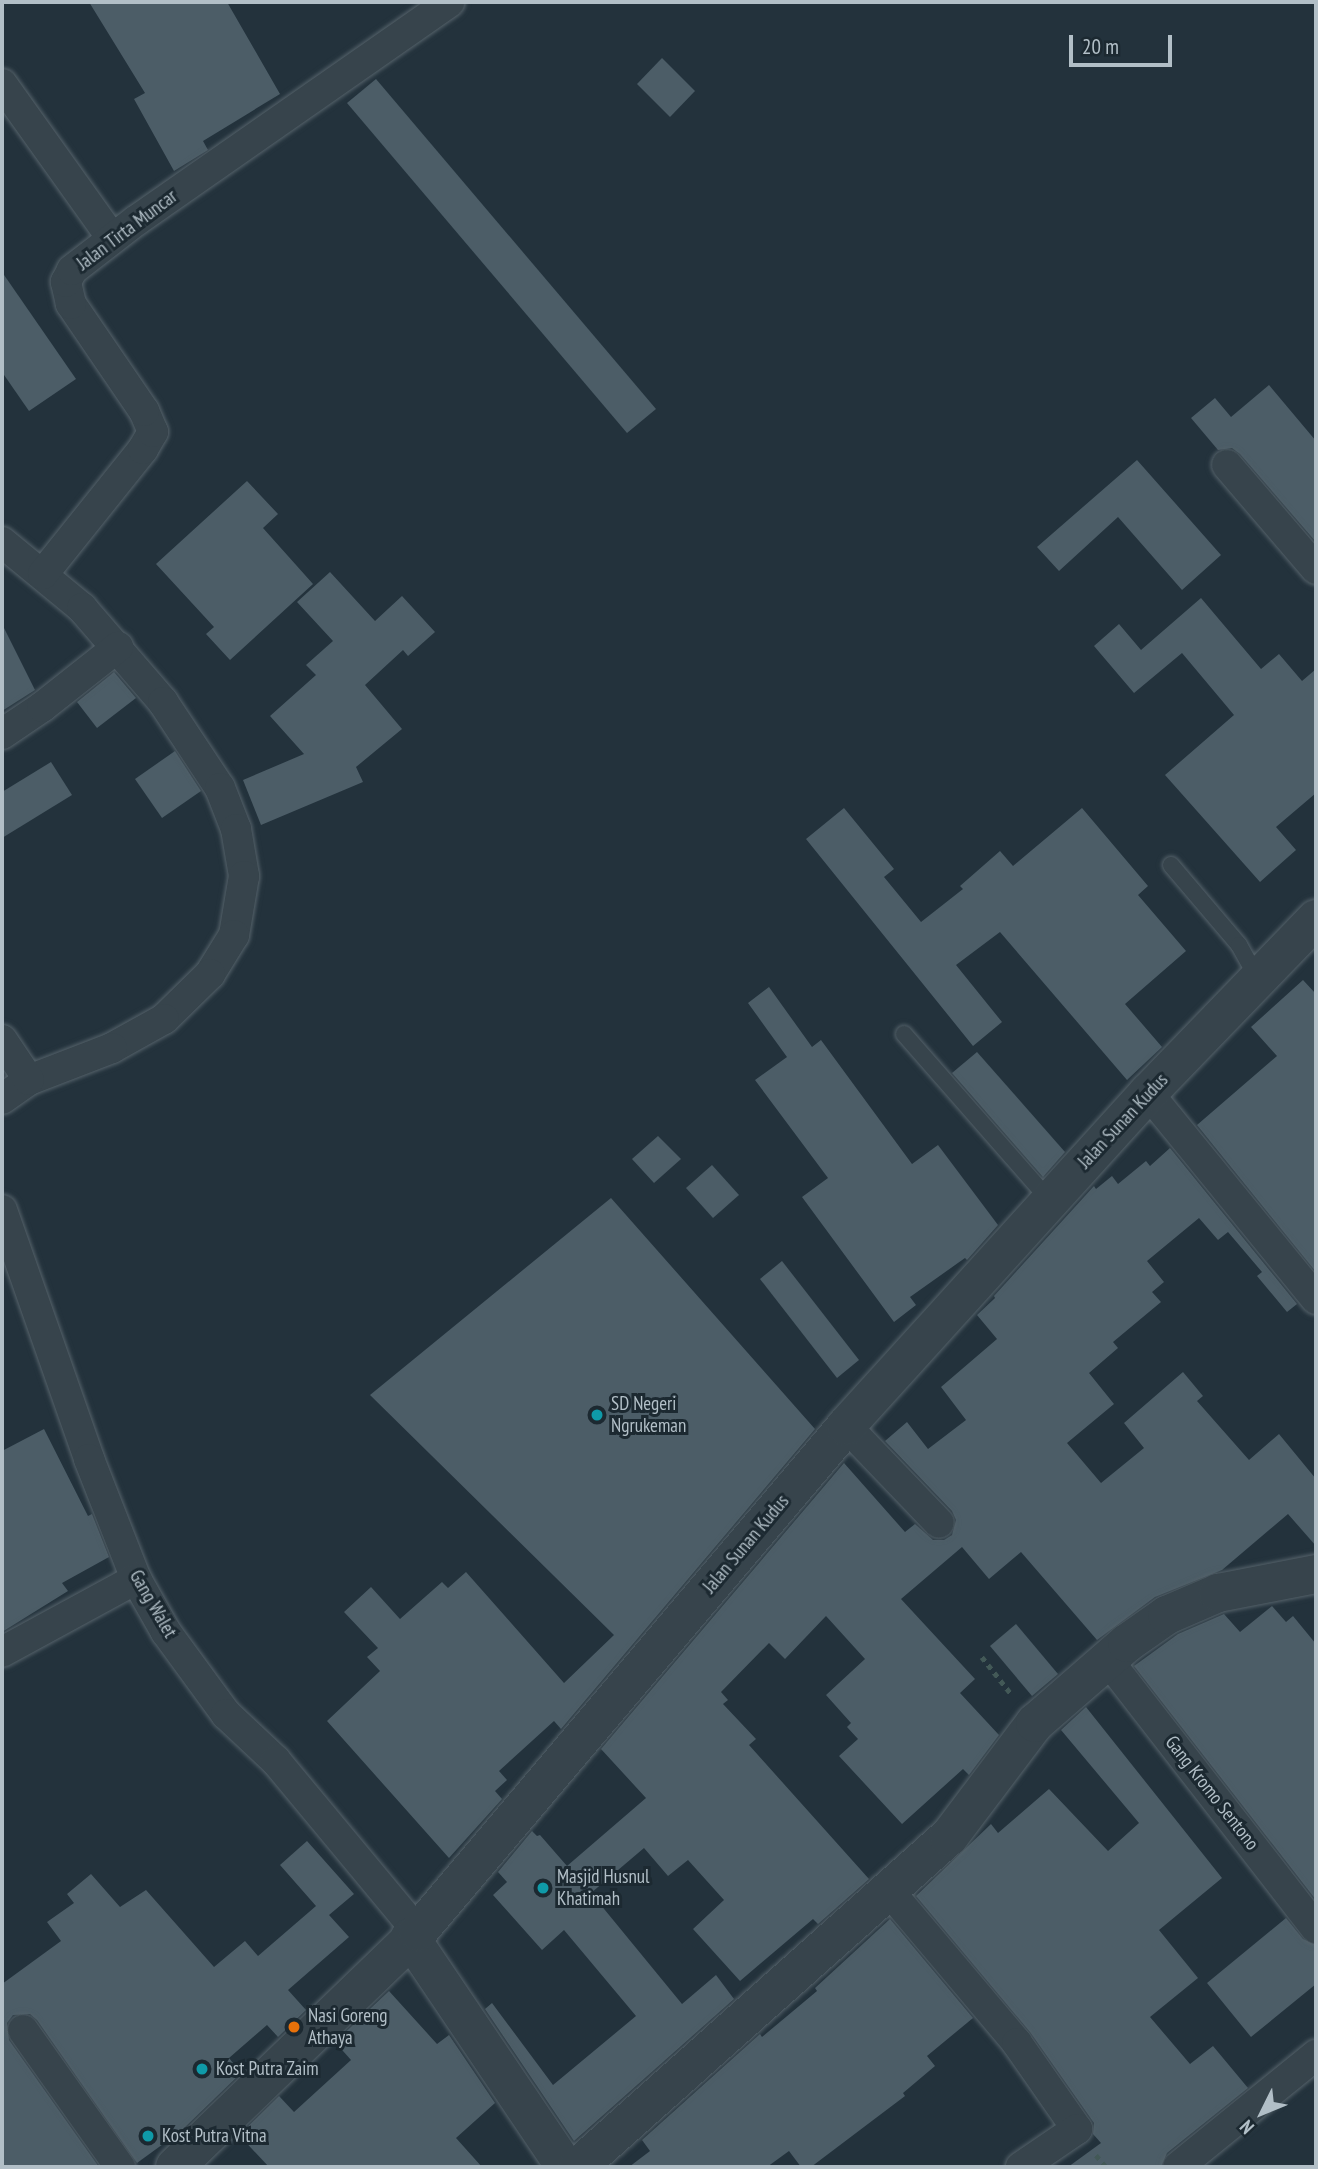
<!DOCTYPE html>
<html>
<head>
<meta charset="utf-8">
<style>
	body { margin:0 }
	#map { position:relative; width:1318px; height:2169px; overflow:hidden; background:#23323c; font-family:"PT Sans Narrow",sans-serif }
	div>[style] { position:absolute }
	.building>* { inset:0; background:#4c5d67 }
	.path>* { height:4.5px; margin-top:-2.25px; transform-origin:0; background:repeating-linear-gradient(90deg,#435957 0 5px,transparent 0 10px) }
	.roads { filter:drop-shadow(0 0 2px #55626a) drop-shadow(0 0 2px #55626a) }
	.service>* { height:16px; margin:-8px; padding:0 8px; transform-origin:8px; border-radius:8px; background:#37444c }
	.minor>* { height:30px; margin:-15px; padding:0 15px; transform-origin:15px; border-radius:15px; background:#37444c }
	.tertiary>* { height:38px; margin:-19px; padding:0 19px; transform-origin:19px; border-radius:19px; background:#37444c }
	.dots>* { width:19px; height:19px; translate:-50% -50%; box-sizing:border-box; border:4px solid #1c2931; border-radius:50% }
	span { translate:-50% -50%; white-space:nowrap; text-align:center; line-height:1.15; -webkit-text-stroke:6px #1c2931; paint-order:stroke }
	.street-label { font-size:19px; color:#b2bfc7 }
	.poi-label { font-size:19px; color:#b2bfc7 }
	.left { translate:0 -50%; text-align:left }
	.frame { position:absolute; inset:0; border:4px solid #b2bfc7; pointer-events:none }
	.north { position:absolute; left:1227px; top:2078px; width:70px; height:70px; -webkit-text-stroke:5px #1c2931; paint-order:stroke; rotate:227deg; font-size:19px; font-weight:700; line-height:28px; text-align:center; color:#b2bfc7 }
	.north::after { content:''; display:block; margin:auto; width:24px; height:32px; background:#b2bfc7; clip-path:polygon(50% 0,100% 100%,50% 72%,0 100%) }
	.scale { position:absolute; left:1069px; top:35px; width:103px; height:32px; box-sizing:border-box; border:4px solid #b2bfc7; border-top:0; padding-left:9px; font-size:21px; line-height:24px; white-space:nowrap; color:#b2bfc7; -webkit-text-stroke:5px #1c2931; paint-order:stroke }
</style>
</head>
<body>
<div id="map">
	<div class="building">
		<div style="clip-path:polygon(89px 2px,227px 2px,280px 94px,203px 141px,208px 150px,174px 171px,134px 99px,145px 93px)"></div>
		<div style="clip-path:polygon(662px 58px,695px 91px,670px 117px,637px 84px)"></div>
		<div style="clip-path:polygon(376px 79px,656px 409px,627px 433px,347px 103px)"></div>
		<div style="clip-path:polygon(2px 272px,76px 379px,29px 411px,2px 372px)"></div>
		<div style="clip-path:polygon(1269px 385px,1316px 441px,1316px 542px,1240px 454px,1232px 448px,1218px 450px,1191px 418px,1215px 398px,1231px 417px)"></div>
		<div style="clip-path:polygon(1137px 460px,1221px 555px,1182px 590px,1118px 517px,1059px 571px,1037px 547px)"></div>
		<div style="clip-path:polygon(247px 481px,278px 514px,263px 528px,313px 584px,230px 660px,206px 634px,214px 627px,156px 564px)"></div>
		<div style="clip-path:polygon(330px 572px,375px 621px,402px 596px,435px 632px,408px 656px,403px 650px,365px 685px,402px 729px,356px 767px,363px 782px,261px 825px,243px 780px,304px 754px,270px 716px,316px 675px,306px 665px,333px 641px,297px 602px)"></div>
		<div style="clip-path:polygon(1201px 598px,1261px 669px,1279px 654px,1302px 681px,1316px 669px,1316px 793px,1276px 827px,1296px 850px,1260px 882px,1165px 775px,1234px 715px,1182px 653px,1134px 693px,1094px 646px,1119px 624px,1141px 650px)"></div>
		<div style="clip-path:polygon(2px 624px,35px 690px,2px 711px)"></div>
		<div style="clip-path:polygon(114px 672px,136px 698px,97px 728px,77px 702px)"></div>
		<div style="clip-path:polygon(175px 751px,201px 791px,162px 818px,135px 779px)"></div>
		<div style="clip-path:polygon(51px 762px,72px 795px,2px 838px,2px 792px)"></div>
		<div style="clip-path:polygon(844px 808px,894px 869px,884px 877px,921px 922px,963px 889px,960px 886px,1000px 851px,1013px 866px,1082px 808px,1148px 886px,1138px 895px,1186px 951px,1125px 1004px,1162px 1047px,1127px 1080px,1000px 932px,956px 965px,1002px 1022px,973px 1046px,806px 839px)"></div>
		<div style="clip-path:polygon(1303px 980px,1316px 994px,1316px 1272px,1197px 1125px,1277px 1056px,1251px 1027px)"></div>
		<div style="clip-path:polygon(769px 987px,812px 1047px,821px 1040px,912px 1164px,938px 1145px,998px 1225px,967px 1260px,965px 1258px,910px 1297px,916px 1305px,894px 1322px,802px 1197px,828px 1178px,755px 1080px,787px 1057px,748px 1003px)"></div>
		<div style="clip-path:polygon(977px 1052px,1065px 1152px,1043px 1177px,952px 1073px)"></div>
		<div style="clip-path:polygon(658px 1136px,681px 1159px,654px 1183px,632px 1159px)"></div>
		<div style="clip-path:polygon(1170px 1148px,1297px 1304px,1287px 1312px,1257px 1276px,1262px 1272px,1228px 1232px,1218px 1240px,1199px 1218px,1147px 1261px,1164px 1282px,1152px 1292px,1161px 1302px,1113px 1342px,1118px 1348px,1089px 1373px,1114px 1404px,1067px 1443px,1101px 1483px,1144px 1448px,1124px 1423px,1183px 1372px,1203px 1396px,1197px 1401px,1249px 1460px,1279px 1434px,1316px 1479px,1316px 1546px,1288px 1514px,1222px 1570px,1155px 1597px,1097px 1640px,1021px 1552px,989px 1579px,962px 1547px,901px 1599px,975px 1679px,960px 1693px,999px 1735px,969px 1775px,963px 1769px,902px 1824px,839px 1756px,858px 1739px,847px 1727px,851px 1723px,826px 1695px,865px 1659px,826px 1616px,785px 1659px,769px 1643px,721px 1692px,728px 1700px,723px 1704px,756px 1739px,749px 1745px,869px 1879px,818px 1924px,813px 1919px,740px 1981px,693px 1929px,724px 1900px,688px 1860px,668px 1876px,644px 1848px,591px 1893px,682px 2004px,716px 1975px,734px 1999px,574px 2141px,485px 2009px,492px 2003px,553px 2085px,636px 2016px,564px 1930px,542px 1950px,493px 1895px,507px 1882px,498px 1872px,532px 1831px,537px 1836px,540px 1835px,567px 1866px,646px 1798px,601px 1749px,844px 1463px,905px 1532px,915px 1524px,933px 1540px,944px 1540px,952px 1535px,956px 1520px,952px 1511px,885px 1441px,907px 1422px,928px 1449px,966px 1420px,941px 1387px,997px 1339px,977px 1315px,995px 1298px,994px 1296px,1094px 1186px,1096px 1189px,1112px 1176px,1118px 1184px,1146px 1161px,1150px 1166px)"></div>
		<div style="clip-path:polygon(712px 1165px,739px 1195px,713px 1218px,686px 1188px)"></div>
		<div style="clip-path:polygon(611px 1198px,815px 1429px,561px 1729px,554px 1721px,499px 1771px,507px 1780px,495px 1791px,502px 1799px,449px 1858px,327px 1721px,380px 1671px,367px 1657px,378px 1648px,344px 1612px,371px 1587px,400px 1619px,442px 1582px,448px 1588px,466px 1572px,564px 1683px,614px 1635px,370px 1395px)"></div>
		<div style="clip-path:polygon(782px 1261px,859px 1360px,837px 1378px,760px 1279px)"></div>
		<div style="clip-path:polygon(44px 1429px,88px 1516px,92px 1514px,109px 1557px,62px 1583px,68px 1591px,2px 1632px,2px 1451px)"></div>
		<div style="clip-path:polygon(1272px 1606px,1286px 1622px,1293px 1616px,1316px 1644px,1316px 1900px,1134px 1666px,1178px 1634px,1224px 1614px,1240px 1632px)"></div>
		<div style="clip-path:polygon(1016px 1624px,1058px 1674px,1032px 1696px,990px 1646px)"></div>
		<div style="clip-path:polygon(1086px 1707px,1222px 1878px,1159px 1930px,1198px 1978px,1150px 2017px,1190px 2064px,1213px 2046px,1248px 2088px,1167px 2153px,1161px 2167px,1068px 2167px,1101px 2143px,1093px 2134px,1094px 2123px,1030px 2032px,916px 1896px,991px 1824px,998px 1833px,1049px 1789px,1108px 1851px,1139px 1823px,1061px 1730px)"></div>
		<div style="clip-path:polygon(307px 1841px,354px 1894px,329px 1915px,349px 1937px,288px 1990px,306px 2010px,278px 2037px,267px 2025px,229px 2058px,241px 2073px,181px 2131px,137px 2163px,37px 2020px,30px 2014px,13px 2015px,7px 2023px,9px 2040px,99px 2167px,2px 2167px,2px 1984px,61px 1941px,47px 1922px,74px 1903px,67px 1894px,91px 1874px,120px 1907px,146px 1890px,214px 1967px,245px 1941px,258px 1956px,316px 1906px,280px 1865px)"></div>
		<div style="clip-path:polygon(1286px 1918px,1303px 1939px,1316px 1945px,1316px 1984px,1251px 2037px,1207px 1983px)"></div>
		<div style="clip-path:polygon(890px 1919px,973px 2018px,927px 2056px,935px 2066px,903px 2093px,905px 2096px,811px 2167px,801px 2167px,789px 2151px,767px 2167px,629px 2167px,650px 2151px,642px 2140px,760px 2034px,762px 2037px,817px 1991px,815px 1988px)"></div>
		<div style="clip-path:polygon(389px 1991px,437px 2044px,449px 2035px,495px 2103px,456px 2138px,482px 2167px,269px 2167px,239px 2135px,279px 2096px,294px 2112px,351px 2060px,335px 2042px)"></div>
	</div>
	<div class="path">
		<div style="left:982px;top:1657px;width:48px;rotate:51.7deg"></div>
		<div style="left:1096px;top:2155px;width:16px;rotate:50deg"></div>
	</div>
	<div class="roads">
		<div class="service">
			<div style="left:1171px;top:865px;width:105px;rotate:49.6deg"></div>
			<div style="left:1239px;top:945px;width:38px;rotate:61deg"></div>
			<div style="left:904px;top:1034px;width:222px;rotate:48.8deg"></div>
		</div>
		<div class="minor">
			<div style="left:2px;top:84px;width:189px;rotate:54.5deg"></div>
			<div style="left:1227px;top:465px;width:137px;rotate:49.4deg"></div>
			<div style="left:2px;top:542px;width:104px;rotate:39.5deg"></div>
			<div style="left:82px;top:608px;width:124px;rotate:49.2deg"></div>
			<div style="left:163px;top:702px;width:103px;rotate:56.5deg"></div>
			<div style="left:220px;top:788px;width:44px;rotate:68.7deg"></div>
			<div style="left:236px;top:829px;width:48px;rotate:80.3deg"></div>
			<div style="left:244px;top:876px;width:60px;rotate:99.6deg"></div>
			<div style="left:234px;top:935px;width:46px;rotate:121.6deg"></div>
			<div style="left:210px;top:974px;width:64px;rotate:135.6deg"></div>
			<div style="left:164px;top:1019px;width:60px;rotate:150.9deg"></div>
			<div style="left:112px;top:1048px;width:89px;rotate:158.9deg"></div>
			<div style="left:29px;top:1080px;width:33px;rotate:145deg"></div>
			<div style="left:43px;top:574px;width:160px;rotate:-51.3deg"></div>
			<div style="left:143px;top:449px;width:20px;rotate:-60deg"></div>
			<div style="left:153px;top:432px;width:23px;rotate:-113deg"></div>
			<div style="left:144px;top:411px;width:130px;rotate:-124.3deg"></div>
			<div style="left:71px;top:304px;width:23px;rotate:-103deg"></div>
			<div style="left:66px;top:282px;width:13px;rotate:-63deg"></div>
			<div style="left:72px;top:270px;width:82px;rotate:-37.6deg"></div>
			<div style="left:137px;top:220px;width:381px;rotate:-34.9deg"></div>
			<div style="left:2px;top:734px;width:48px;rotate:-34deg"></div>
			<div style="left:42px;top:707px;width:97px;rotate:-38.3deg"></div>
			<div style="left:2px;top:1040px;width:48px;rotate:56deg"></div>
			<div style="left:1148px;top:1093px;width:266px;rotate:50.8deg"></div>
			<div style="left:2px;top:1210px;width:264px;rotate:70.7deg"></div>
			<div style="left:89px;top:1459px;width:129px;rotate:68.6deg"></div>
			<div style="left:136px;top:1579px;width:61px;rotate:60.5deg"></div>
			<div style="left:166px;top:1632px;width:102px;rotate:53.8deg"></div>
			<div style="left:226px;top:1714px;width:69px;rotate:43.2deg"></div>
			<div style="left:276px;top:1761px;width:222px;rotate:50.3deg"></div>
			<div style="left:846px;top:1426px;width:134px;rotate:46.2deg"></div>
			<div style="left:2px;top:1652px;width:153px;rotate:-28.6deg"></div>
			<div style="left:1107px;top:1659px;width:341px;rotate:52.2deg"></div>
			<div style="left:890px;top:1892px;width:197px;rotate:49.9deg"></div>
			<div style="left:1017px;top:2043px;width:105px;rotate:55.1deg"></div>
			<div style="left:1077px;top:2129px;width:68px;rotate:145.8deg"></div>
			<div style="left:23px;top:2030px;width:168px;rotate:54.7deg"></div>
			<div style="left:1178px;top:2167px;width:178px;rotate:-39.1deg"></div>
		</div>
		<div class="tertiary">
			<div style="left:410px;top:1937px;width:277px;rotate:56deg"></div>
			<div style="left:175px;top:2167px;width:338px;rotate:-44deg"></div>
			<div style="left:418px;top:1932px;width:663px;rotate:-49.77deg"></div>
			<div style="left:846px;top:1426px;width:450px;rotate:-47.8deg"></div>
			<div style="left:1148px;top:1093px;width:242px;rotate:-46deg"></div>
			<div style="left:578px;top:2167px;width:497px;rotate:-41.7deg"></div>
			<div style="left:949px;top:1837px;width:143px;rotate:-53deg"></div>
			<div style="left:1035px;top:1723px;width:122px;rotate:-41deg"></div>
			<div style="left:1127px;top:1643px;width:49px;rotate:-35deg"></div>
			<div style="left:1167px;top:1615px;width:56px;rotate:-23.3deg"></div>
			<div style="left:1218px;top:1593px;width:100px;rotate:-11deg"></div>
		</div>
	</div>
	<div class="dots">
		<div style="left:597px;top:1415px;background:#0f9aa8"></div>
		<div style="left:543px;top:1888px;background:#0f9aa8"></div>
		<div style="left:294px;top:2027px;background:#e8710a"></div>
		<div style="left:202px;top:2069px;background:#0f9aa8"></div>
		<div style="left:148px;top:2136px;background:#0f9aa8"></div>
	</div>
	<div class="street-label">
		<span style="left:127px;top:230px;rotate:-37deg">Jalan Tirta Muncar</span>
		<span style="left:1123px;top:1121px;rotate:-47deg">Jalan Sunan Kudus</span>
		<span style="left:746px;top:1544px;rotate:-50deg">Jalan Sunan Kudus</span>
		<span style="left:153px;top:1604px;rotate:60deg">Gang Walet</span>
		<span style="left:1212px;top:1793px;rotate:52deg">Gang Kromo Sentono</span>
	</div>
	<div class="poi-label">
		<span class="left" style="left:611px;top:1415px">SD Negeri<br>Ngrukeman</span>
		<span class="left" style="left:557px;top:1888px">Masjid Husnul<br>Khatimah</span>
		<span class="left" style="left:308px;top:2027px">Nasi Goreng<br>Athaya</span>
		<span class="left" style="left:216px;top:2069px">Kost Putra Zaim</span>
		<span class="left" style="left:162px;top:2136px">Kost Putra Vitna</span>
	</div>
	<div class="frame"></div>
	<div class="north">N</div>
	<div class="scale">20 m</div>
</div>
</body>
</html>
